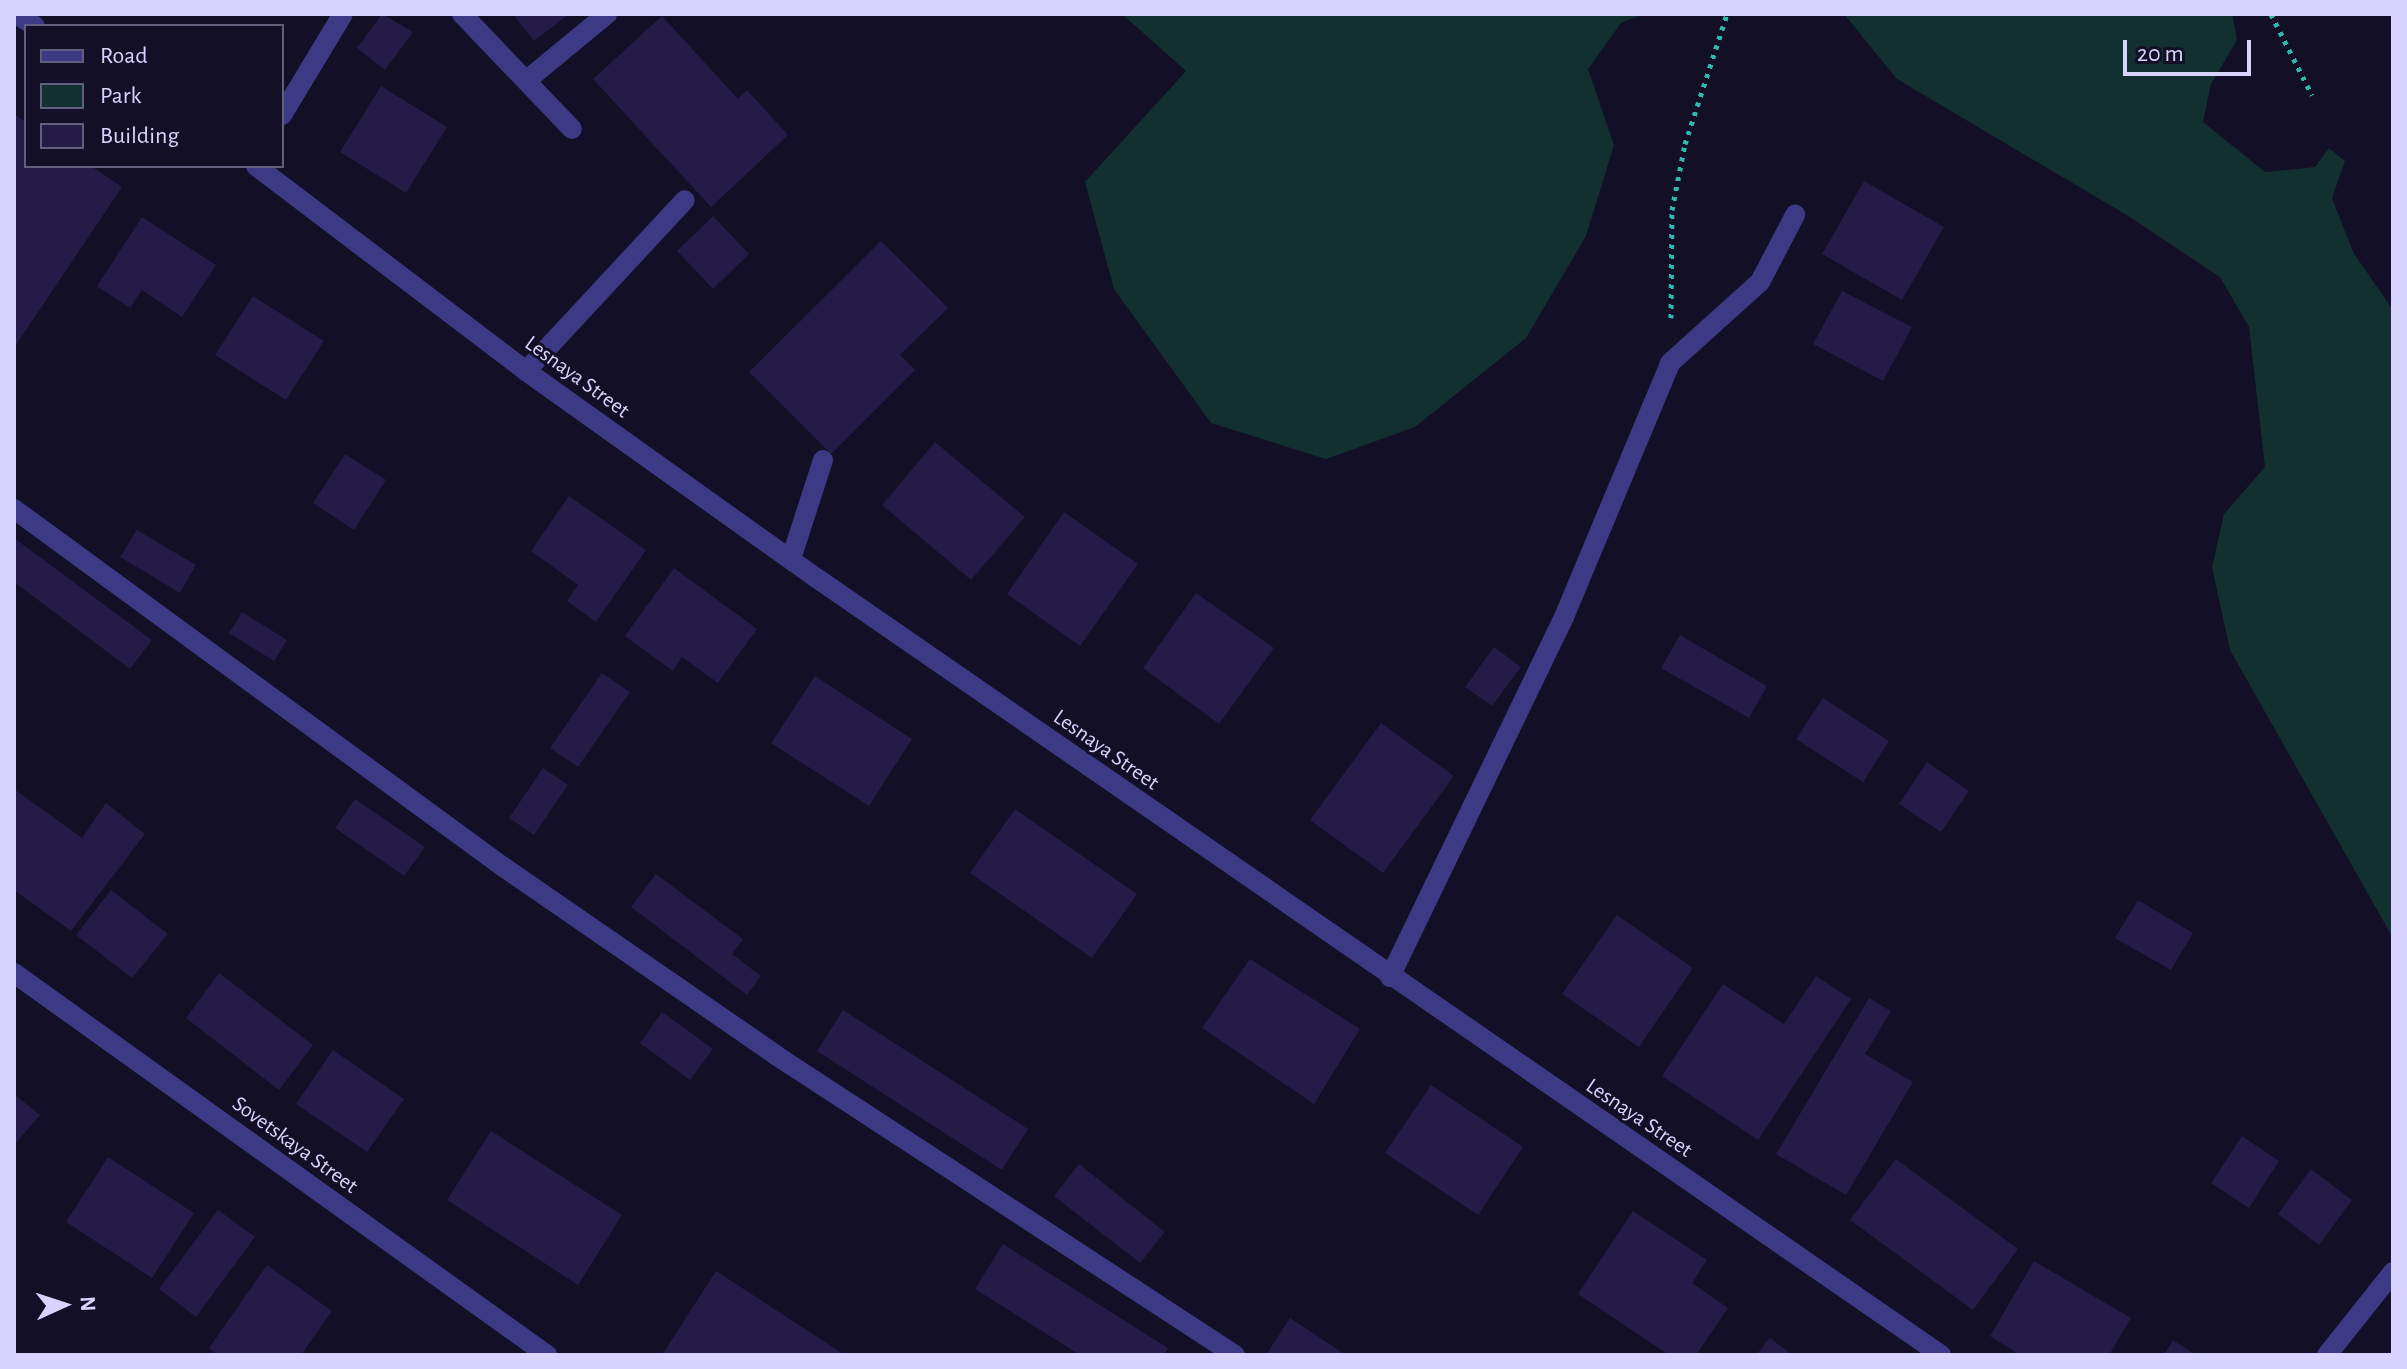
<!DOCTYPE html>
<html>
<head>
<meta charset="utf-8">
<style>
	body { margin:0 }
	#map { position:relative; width:2407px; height:1369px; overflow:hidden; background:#130f26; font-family:"Alegreya Sans",sans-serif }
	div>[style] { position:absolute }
	.green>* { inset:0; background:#12302f }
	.building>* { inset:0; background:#241b47 }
	.path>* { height:5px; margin-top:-2.5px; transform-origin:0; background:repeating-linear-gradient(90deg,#2fb8b0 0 4px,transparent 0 10px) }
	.service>* { height:20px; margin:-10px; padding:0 10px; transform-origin:10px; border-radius:10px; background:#3d3a85 }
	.minor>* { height:20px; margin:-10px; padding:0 10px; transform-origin:10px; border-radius:10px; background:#3d3a85 }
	span { translate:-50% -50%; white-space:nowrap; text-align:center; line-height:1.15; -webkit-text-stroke:6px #130f26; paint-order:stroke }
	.street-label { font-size:22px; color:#d9d4ff }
	.frame { position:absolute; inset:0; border:16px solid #d9d4ff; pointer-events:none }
	.legend { position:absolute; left:24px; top:24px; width:260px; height:144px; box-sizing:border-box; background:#130f26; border:2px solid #625e7d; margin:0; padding:10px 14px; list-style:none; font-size:24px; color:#d9d4ff }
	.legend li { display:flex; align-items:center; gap:16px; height:40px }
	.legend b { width:40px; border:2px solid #625e7d }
	.north { position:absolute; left:24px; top:1265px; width:80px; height:80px; -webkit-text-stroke:6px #130f26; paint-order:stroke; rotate:87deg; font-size:22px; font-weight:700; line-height:32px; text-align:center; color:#d9d4ff }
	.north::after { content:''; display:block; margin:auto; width:28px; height:36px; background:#d9d4ff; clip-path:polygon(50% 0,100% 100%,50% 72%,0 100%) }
	.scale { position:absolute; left:2123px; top:40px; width:128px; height:36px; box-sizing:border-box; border:4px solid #d9d4ff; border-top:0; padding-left:10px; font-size:24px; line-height:28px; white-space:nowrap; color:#d9d4ff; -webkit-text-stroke:6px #130f26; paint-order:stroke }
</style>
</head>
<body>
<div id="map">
	<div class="green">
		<div style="clip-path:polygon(1122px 14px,1644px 14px,1621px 23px,1588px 69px,1614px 145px,1586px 236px,1526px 338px,1415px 427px,1326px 459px,1211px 423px,1114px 289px,1085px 182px,1186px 71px)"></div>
		<div style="clip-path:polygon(1844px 14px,2232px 14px,2237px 40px,2211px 84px,2203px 122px,2265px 172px,2315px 167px,2329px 148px,2345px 161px,2332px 198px,2353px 252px,2393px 310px,2393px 938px,2230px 650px,2212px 567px,2224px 514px,2265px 467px,2249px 327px,2220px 277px,2130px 217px,1897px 79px)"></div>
	</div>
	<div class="building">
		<div style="clip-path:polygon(382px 14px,413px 32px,385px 70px,357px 48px)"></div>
		<div style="clip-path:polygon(513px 14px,569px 14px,534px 41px)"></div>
		<div style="clip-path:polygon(662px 16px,738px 99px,747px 90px,788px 135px,711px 207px,593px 79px)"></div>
		<div style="clip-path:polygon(381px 86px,447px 127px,406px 193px,340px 152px)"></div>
		<div style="clip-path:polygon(14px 114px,26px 122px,26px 166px,91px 166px,122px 187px,14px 348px)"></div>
		<div style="clip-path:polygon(1864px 181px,1944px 227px,1902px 300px,1822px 254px)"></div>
		<div style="clip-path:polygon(713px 216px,749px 254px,713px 289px,677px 251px)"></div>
		<div style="clip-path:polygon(142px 217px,216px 265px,182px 317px,142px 290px,130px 308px,97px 286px)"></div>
		<div style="clip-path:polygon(881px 241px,948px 308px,900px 355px,915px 370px,831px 454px,749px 372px)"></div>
		<div style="clip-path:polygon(1842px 291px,1912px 327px,1883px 381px,1813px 344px)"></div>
		<div style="clip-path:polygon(253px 296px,324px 341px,286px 400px,215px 355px)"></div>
		<div style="clip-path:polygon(935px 442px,1025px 517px,971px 580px,882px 505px)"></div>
		<div style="clip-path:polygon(345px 454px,386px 480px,354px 530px,313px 503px)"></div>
		<div style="clip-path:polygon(569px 496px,646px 550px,596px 622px,567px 601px,578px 585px,531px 551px)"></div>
		<div style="clip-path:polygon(1064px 512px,1138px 564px,1080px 646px,1007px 594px)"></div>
		<div style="clip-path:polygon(137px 530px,196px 565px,180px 593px,120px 557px)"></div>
		<div style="clip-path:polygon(14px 538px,152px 640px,130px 669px,14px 582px)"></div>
		<div style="clip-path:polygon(674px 568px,757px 629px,718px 683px,682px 657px,673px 671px,625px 636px)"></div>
		<div style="clip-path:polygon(1196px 593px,1274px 648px,1219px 724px,1143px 668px)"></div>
		<div style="clip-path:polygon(242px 612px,287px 640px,274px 661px,229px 633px)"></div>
		<div style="clip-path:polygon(1680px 635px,1767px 686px,1749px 718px,1661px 668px)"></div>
		<div style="clip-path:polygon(1494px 647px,1521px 667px,1492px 706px,1465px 687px)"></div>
		<div style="clip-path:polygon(602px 673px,630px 692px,578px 767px,550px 748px)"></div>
		<div style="clip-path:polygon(815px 676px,912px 739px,869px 806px,771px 743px)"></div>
		<div style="clip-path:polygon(1823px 698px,1889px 741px,1863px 782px,1796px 739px)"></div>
		<div style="clip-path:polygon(1381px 723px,1454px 776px,1383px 873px,1310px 820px)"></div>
		<div style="clip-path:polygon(1927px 762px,1969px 791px,1941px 832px,1899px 804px)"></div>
		<div style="clip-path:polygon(543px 768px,568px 785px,534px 835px,509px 818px)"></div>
		<div style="clip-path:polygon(14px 789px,82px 838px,106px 803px,145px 834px,71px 931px,14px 890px)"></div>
		<div style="clip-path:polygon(355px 799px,425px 847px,404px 876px,335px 828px)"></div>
		<div style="clip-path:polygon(1015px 809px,1137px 894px,1092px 958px,970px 873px)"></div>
		<div style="clip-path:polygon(656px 874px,743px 939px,732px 954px,761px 976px,747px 995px,631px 907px)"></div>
		<div style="clip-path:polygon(111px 890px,168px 934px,132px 978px,76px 935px)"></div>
		<div style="clip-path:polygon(2138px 900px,2193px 933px,2171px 970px,2115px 938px)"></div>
		<div style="clip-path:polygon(1617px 915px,1693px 968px,1639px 1047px,1562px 994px)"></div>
		<div style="clip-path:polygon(1250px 959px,1360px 1029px,1314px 1104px,1202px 1028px)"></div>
		<div style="clip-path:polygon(219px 973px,313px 1045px,279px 1090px,186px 1018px)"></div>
		<div style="clip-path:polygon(1816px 976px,1851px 999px,1758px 1140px,1662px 1076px,1723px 984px,1784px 1024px)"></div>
		<div style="clip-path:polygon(1869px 998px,1891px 1011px,1865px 1054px,1913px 1082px,1846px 1195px,1776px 1154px)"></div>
		<div style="clip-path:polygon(843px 1010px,1028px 1129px,1002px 1170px,817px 1051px)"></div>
		<div style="clip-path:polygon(662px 1012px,713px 1049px,690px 1080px,640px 1043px)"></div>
		<div style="clip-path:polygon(333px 1050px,404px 1099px,367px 1152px,296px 1104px)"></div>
		<div style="clip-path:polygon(1431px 1085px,1523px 1147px,1478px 1215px,1385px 1153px)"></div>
		<div style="clip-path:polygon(14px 1094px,40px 1115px,14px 1145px)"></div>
		<div style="clip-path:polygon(491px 1131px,622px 1215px,578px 1285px,447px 1200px)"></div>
		<div style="clip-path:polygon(2242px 1136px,2279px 1161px,2249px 1208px,2211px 1183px)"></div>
		<div style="clip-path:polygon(108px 1157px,194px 1213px,152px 1278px,66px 1222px)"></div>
		<div style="clip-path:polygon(1896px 1159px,2018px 1249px,1973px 1310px,1850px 1220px)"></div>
		<div style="clip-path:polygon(1079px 1164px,1165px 1232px,1140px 1263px,1054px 1196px)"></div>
		<div style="clip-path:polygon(2311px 1169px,2352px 1200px,2319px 1245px,2278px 1214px)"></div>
		<div style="clip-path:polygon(218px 1210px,255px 1237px,196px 1317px,159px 1289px)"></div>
		<div style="clip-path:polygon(1633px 1211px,1707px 1260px,1692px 1283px,1728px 1308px,1696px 1355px,1669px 1355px,1578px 1294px)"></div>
		<div style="clip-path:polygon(1003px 1244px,1168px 1348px,1164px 1355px,1080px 1355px,975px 1289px)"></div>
		<div style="clip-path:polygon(2034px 1261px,2131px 1318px,2109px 1355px,2020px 1355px,1990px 1336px)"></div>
		<div style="clip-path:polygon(267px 1265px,332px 1311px,301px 1355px,218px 1355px,209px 1348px)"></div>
		<div style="clip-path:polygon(716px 1271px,845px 1355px,662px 1355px)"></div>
		<div style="clip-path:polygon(1290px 1318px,1346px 1355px,1266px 1355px)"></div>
		<div style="clip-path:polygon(1770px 1338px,1792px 1355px,1756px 1355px)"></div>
		<div style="clip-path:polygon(2173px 1340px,2196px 1355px,2164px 1355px)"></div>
	</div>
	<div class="path">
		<div style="left:2271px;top:14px;width:91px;rotate:63.2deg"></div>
		<div style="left:1671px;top:318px;width:108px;rotate:-89.5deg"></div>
		<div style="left:1672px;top:210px;width:67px;rotate:-78.9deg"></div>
		<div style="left:1685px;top:144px;width:137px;rotate:-72.1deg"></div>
	</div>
	<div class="service">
		<div style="left:527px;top:80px;width:104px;rotate:-39.5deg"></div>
		<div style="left:526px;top:371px;width:233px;rotate:-47.1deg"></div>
		<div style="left:14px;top:509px;width:605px;rotate:36.19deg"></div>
		<div style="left:502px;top:866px;width:334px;rotate:34.6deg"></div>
		<div style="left:777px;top:1056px;width:547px;rotate:33.14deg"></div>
		<div style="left:791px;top:559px;width:104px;rotate:-72.1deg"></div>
		<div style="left:1390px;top:977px;width:400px;rotate:-64.2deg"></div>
		<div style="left:1564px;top:617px;width:275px;rotate:-67.3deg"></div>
		<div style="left:1670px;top:363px;width:121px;rotate:-42deg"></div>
		<div style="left:1760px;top:282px;width:76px;rotate:-62.4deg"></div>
		<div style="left:2327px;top:1355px;width:106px;rotate:-51.5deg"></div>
	</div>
	<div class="minor">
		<div style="left:16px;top:14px;width:22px;rotate:32deg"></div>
		<div style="left:462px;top:14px;width:159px;rotate:46.3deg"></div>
		<div style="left:282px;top:115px;width:118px;rotate:-58.9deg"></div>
		<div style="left:256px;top:166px;width:339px;rotate:37.2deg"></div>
		<div style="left:526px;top:371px;width:359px;rotate:35.5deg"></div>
		<div style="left:818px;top:579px;width:1365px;rotate:34.64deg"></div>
		<div style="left:14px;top:973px;width:656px;rotate:35.63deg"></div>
	</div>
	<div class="street-label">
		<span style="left:577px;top:377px;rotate:36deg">Lesnaya Street</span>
		<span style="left:1106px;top:750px;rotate:35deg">Lesnaya Street</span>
		<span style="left:1639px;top:1118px;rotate:34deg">Lesnaya Street</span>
		<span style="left:295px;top:1145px;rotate:36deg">Sovetskaya Street</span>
	</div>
	<div class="frame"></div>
	<ul class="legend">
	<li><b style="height:10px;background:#3d3a85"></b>Road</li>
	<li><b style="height:22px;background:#12302f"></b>Park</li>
	<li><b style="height:22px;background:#241b47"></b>Building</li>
	</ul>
	<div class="north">N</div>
	<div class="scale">20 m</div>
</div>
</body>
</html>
